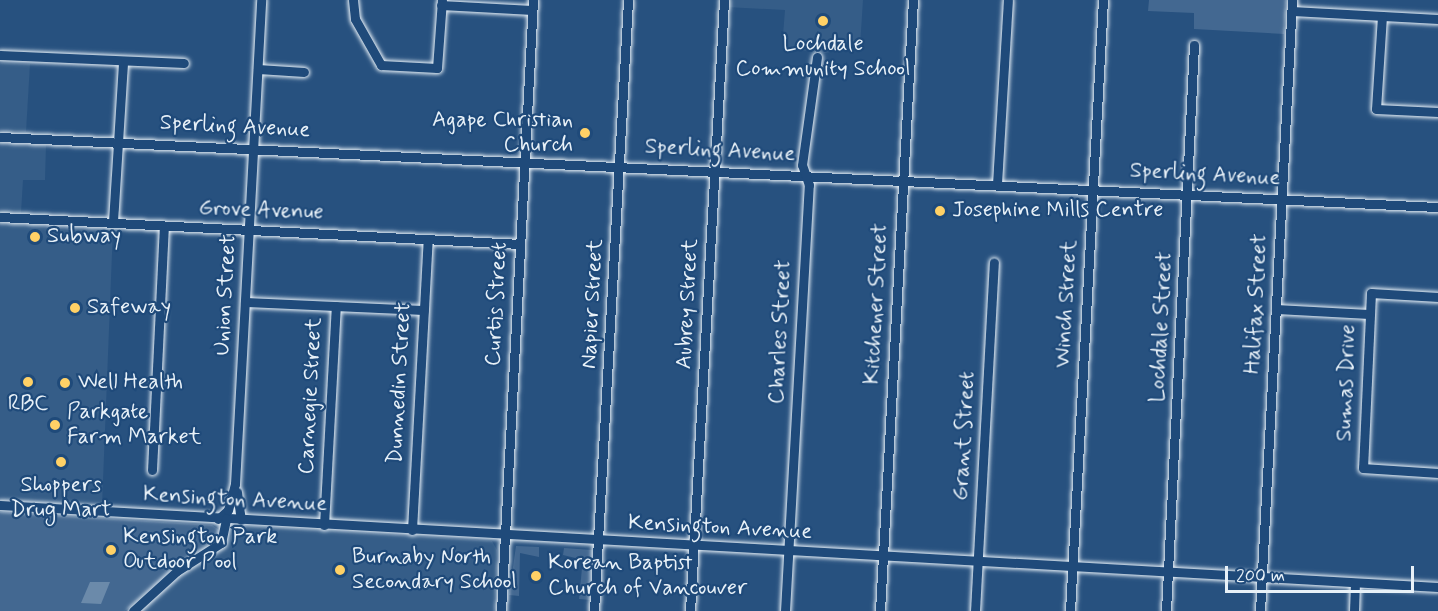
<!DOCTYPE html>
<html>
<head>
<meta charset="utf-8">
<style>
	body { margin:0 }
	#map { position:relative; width:1438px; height:611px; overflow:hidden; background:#27517f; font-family:Mynerve,sans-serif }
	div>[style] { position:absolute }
	.built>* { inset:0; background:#355d88 }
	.green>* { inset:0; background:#436891 }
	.water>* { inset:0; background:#6b8aaa }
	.roads { filter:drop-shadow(0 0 2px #e8f1f8) drop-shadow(0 0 2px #e8f1f8) }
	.minor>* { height:9px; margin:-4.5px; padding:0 4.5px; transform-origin:4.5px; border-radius:4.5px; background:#1f4a7a }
	.dots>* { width:16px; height:16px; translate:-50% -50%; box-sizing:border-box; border:3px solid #1f4a7a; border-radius:50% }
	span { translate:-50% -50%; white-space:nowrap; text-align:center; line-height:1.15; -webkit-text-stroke:4.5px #1f4a7a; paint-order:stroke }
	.poi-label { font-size:22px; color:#e8f1f8 }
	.right { translate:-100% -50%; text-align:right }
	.left { translate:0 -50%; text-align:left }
	.street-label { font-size:22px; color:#e8f1f8 }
	.scale { position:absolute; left:1225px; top:566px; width:189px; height:27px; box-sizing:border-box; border:3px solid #e8f1f8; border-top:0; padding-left:8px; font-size:18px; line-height:21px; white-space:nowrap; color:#e8f1f8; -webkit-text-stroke:4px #1f4a7a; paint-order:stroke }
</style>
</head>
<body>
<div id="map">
	<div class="built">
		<div style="clip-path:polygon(726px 0,863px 0,860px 47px,825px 53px,782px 48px,785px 10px,726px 7px)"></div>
		<div style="clip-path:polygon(0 63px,30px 64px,26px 132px,0 131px)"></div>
		<div style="clip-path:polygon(0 143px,46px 145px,45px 180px,23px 180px,21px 213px,0 212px)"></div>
		<div style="clip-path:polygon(0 224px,113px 228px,102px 506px,0 500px)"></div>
		<div style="clip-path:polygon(238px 525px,492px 541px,497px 550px,494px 611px,138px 611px,177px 576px,225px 546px)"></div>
	</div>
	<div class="green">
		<div style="clip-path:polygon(1149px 0,1286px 0,1284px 34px,1194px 29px,1194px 13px,1148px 11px)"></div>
		<div style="clip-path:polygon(0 512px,212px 525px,219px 530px,214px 543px,179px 563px,125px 611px,0 611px)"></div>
		<div style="clip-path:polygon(516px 546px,539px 547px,539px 557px,520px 553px,519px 596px,509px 595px)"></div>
		<div style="clip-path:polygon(564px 548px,592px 550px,592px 562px,563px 555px)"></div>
		<div style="clip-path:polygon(582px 568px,591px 568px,590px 600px,579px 599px)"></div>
	</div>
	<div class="water">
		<div style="clip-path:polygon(90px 582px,110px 582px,101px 604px,81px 603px)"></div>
	</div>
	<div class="roads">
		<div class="minor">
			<div style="left:353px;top:0;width:19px;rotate:84deg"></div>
			<div style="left:355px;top:19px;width:53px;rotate:60.5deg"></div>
			<div style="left:381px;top:65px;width:56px;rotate:3.1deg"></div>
			<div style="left:437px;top:68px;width:68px;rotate:-85.8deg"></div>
			<div style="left:441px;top:5px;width:91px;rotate:3.1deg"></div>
			<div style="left:1292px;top:11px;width:146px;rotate:3.1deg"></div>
			<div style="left:1382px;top:16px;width:93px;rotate:93.7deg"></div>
			<div style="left:1376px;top:109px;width:62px;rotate:2.8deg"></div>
			<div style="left:0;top:55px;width:184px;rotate:2.5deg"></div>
			<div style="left:258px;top:69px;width:46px;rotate:3.7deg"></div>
			<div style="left:0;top:137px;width:1440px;rotate:2.79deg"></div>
			<div style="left:997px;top:184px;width:184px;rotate:-86.6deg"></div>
			<div style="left:0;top:217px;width:521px;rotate:2.97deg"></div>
			<div style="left:113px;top:222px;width:161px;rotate:-86.4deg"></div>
			<div style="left:1438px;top:297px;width:67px;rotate:-176.6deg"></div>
			<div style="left:1371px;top:293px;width:175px;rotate:92.6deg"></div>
			<div style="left:1363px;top:468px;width:75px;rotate:3.8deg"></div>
			<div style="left:245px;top:302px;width:179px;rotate:2.6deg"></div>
			<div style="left:1276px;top:309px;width:93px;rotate:3.1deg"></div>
			<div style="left:152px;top:470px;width:244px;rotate:-87.2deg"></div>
			<div style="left:237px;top:492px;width:28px;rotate:82deg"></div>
			<div style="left:0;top:505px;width:1440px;rotate:3.26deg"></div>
			<div style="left:218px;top:519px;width:13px;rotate:-42deg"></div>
			<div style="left:228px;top:510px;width:27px;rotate:-75deg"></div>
			<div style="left:235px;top:484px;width:485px;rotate:-86.9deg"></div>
			<div style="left:324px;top:525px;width:219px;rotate:-86.9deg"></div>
			<div style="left:412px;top:530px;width:291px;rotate:-86.9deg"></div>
			<div style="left:133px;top:611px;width:59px;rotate:-42.3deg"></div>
			<div style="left:177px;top:571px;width:52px;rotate:-32.5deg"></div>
			<div style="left:221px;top:543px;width:25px;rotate:-78deg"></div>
			<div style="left:501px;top:611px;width:612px;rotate:-87deg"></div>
			<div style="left:594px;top:611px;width:612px;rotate:-86.81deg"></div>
			<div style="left:690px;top:611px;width:612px;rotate:-86.81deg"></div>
			<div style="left:785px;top:611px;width:427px;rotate:-86.8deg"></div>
			<div style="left:809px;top:185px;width:21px;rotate:-109deg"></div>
			<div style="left:802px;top:165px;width:109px;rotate:-82.1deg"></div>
			<div style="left:880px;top:611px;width:612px;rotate:-86.91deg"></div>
			<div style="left:975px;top:611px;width:349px;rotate:-86.9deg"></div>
			<div style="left:1070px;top:611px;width:612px;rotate:-86.91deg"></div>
			<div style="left:1166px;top:611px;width:567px;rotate:-87.17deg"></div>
			<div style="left:1260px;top:611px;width:612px;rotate:-87deg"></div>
			<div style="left:1354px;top:611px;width:28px;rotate:-88deg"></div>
		</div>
	</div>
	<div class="dots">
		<div style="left:823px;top:21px;background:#ffd166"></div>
		<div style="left:585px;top:133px;background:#ffd166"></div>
		<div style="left:940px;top:211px;background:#ffd166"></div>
		<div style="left:35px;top:237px;background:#ffd166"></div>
		<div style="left:75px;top:308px;background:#ffd166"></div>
		<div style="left:28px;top:382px;background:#ffd166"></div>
		<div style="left:65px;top:383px;background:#ffd166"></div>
		<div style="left:55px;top:425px;background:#ffd166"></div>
		<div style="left:61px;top:462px;background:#ffd166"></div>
		<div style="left:111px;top:550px;background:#ffd166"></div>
		<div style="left:340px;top:570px;background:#ffd166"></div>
		<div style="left:536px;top:576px;background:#ffd166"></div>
	</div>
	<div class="poi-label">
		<span style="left:823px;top:57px">Lochdale<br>Community School</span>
		<span class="right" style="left:573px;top:133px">Agape Christian<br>Church</span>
		<span class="left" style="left:952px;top:211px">Josephine Mills Centre</span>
		<span class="left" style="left:47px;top:237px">Subway</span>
		<span class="left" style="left:87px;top:308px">Safeway</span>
		<span class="left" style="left:78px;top:383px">Well Health</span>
		<span style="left:28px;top:405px">RBC</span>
		<span class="left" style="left:67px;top:425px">Parkgate<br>Farm Market</span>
		<span style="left:61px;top:498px">Shoppers<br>Drug Mart</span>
		<span class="left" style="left:123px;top:550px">Kensington Park<br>Outdoor Pool</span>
		<span class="left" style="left:352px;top:570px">Burnaby North<br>Secondary School</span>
		<span class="left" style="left:548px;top:576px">Korean Baptist<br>Church of Vancouver</span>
	</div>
	<div class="street-label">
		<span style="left:235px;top:127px;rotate:3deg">Sperling Avenue</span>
		<span style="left:720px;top:151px;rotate:3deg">Sperling Avenue</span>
		<span style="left:1205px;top:175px;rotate:3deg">Sperling Avenue</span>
		<span style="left:261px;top:211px;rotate:2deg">Grove Avenue</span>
		<span style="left:226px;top:295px;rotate:-87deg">Union Street</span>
		<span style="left:497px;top:304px;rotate:-87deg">Curtis Street</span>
		<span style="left:593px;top:304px;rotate:-87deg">Napier Street</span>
		<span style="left:688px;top:304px;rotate:-87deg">Aubrey Street</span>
		<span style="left:877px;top:304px;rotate:-87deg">Kitchener Street</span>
		<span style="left:1067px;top:304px;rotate:-87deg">Winch Street</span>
		<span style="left:1257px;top:304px;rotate:-87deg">Halifax Street</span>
		<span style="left:1162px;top:327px;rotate:-87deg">Lochdale Street</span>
		<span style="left:781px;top:332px;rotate:-87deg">Charles Street</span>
		<span style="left:400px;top:383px;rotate:-87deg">Dunnedin Street</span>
		<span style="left:1347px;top:383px;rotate:-88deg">Sumas Drive</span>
		<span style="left:311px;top:396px;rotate:-87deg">Carnegie Street</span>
		<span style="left:965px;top:436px;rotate:-87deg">Grant Street</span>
		<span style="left:235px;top:500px;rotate:3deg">Kensington Avenue</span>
		<span style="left:720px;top:528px;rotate:3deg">Kensington Avenue</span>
	</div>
	<div class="scale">200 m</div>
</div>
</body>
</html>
